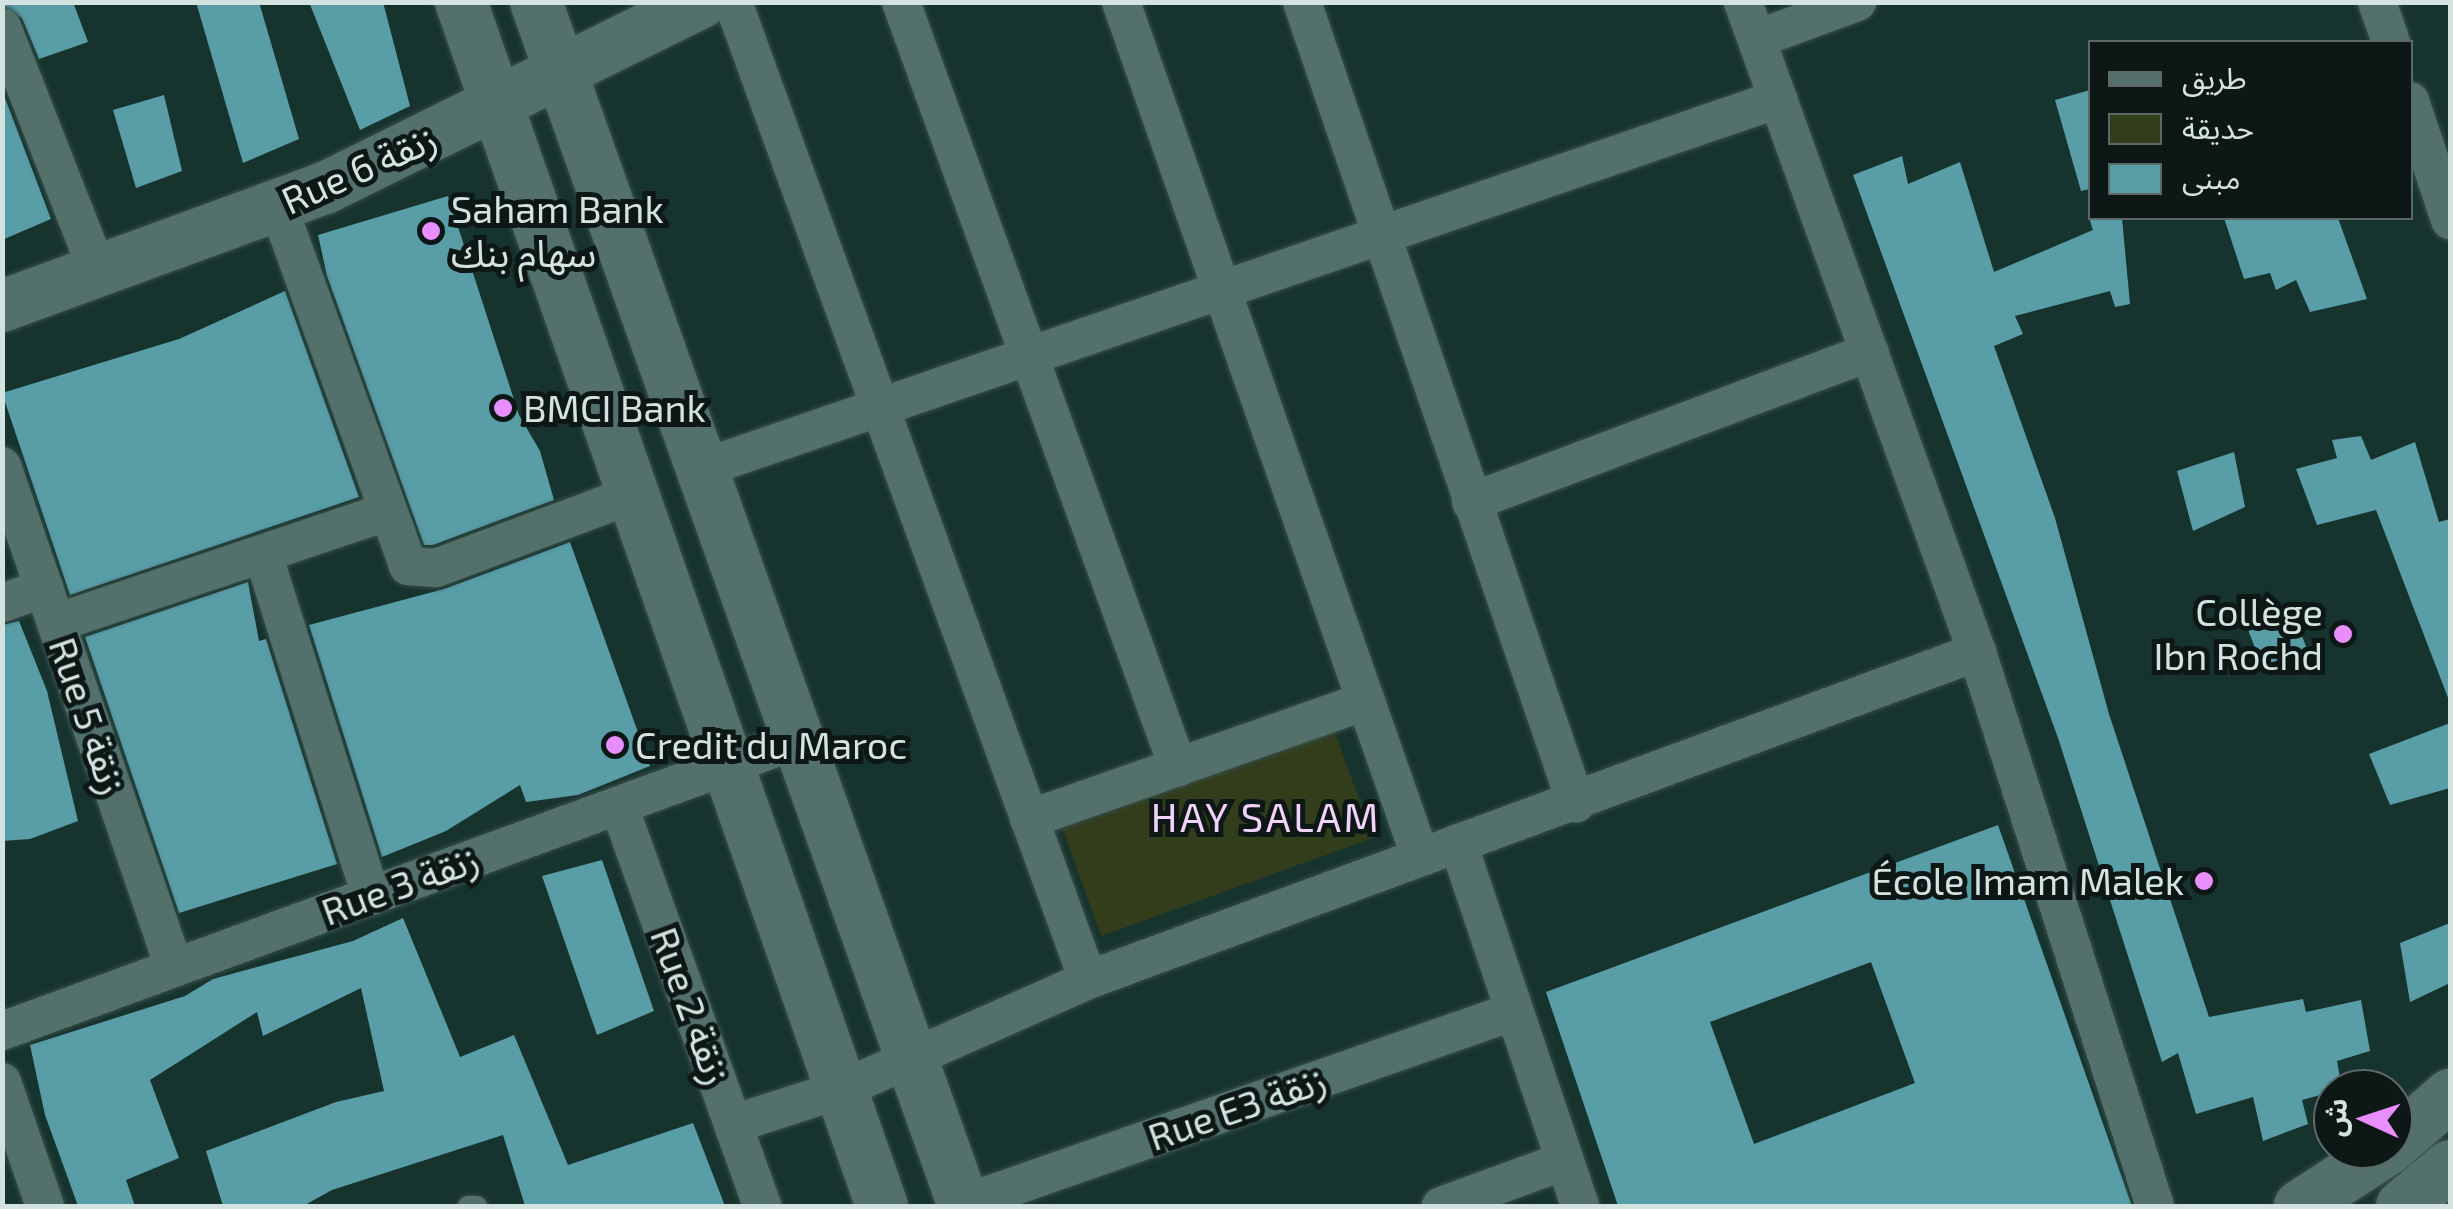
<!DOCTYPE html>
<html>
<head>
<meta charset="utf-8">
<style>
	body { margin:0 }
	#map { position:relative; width:2453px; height:1209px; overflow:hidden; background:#17332e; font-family:"Exo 2","Noto Sans Arabic",sans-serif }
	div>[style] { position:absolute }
	.green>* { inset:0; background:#323d1c }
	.building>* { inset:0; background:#599da7 }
	.roads { filter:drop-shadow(0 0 2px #374f4b) drop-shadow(0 0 2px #374f4b) }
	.lane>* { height:20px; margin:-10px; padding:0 10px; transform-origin:10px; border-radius:10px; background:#53706a }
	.street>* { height:38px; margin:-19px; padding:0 19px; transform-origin:19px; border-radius:19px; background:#53706a }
	.secondary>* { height:52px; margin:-26px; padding:0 26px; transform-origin:26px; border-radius:26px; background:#53706a }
	.dots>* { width:28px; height:28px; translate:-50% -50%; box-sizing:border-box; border:5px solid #0d1816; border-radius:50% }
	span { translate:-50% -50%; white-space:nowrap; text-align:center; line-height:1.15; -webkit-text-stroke:10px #0d1816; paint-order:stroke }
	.street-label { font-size:38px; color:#d3e3e0 }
	.poi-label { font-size:38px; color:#d3e3e0 }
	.left { translate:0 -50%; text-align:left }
	.right { translate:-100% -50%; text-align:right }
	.neighbourhood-label { font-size:40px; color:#f1d3f9; letter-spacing:2.5px }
	.frame { position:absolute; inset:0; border:5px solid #d3e3e0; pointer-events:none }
	.legend { position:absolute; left:2088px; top:40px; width:325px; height:180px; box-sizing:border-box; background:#0d1816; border:2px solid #5c6967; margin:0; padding:12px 18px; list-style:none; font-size:30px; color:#d3e3e0 }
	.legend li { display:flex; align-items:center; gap:20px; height:50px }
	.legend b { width:50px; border:2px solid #5c6967 }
	.north { position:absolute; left:2313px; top:1069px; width:100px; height:100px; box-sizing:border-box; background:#0d1816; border:2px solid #5c6967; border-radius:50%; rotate:273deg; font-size:28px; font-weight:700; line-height:40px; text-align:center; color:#d3e3e0 }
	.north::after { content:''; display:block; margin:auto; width:35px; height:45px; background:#e88eff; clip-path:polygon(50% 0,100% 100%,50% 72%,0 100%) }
</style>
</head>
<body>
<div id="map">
	<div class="green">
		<div style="clip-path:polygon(1332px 724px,1373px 838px,1101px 936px,1060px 822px)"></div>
	</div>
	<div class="building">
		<div style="clip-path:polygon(73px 2px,88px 42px,39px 59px,22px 18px,2px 5px)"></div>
		<div style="clip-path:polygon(196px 2px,259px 2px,299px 139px,243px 163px)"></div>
		<div style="clip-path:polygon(309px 2px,383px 2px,410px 106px,360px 130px)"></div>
		<div style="clip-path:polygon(2px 90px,51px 219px,2px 240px)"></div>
		<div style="clip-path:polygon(2090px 90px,2090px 189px,2081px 191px,2055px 100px)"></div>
		<div style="clip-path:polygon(164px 95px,182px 171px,136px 188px,113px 110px)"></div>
		<div style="clip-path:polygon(1902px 156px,1908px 184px,1960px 162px,1994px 272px,2093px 230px,2089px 218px,2122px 218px,2130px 304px,2115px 307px,2110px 291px,2015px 316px,2023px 334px,1994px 346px,2055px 518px,2109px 714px,2209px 1017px,2303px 999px,2306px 1012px,2361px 1000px,2370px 1051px,2337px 1061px,2342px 1089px,2302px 1100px,2308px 1124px,2263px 1141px,2253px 1097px,2196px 1114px,2178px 1053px,2162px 1062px,2058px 738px,1853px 175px)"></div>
		<div style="clip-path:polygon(448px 196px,519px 415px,540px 451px,554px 500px,433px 545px,424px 545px,327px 276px,318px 235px)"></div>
		<div style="clip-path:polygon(2224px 218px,2338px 218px,2367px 299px,2310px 312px,2296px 280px,2276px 290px,2270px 273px,2244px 279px)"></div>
		<div style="clip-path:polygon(285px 291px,359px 497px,70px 595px,2px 393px,179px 339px)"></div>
		<div style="clip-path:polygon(2361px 436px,2371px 460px,2415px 442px,2439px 522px,2450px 519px,2450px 703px,2376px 510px,2317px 525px,2296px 469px,2337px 458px,2332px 440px)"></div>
		<div style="clip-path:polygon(2234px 452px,2245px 507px,2193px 531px,2177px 471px)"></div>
		<div style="clip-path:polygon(570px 542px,650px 766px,578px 795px,526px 802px,520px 785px,446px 831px,382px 857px,309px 625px,444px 589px)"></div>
		<div style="clip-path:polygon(248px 582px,259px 641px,266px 639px,337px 864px,179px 913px,85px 637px)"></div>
		<div style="clip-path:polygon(2290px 605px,2307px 649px,2262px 666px,2245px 622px)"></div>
		<div style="clip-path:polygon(19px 621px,47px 691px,78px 821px,30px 839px,2px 841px,2px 625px)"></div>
		<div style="clip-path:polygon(2450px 723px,2450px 788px,2390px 805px,2369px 754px)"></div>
		<div style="clip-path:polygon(evenodd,1998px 825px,2132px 1206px,1618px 1206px,1546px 992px,1998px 825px,1871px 962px,1915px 1083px,1754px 1144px,1710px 1022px,1871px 962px)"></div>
		<div style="clip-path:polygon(602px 860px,654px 1011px,597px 1035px,542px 876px)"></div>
		<div style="clip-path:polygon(403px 918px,460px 1057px,514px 1035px,568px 1165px,693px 1123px,725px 1206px,525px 1206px,503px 1135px,332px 1190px,303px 1206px,223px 1206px,206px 1151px,336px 1102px,384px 1091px,361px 988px,263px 1036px,257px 1012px,150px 1080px,179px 1158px,126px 1180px,135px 1206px,78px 1206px,45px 1115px,30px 1045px,185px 996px,213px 979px,353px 941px)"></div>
		<div style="clip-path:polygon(2450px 923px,2450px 983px,2410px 1002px,2400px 943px)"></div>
	</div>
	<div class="roads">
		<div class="lane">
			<div style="left:468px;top:1206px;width:9px"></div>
		</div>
		<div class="street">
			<div style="left:733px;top:2px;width:1040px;rotate:70.05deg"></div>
			<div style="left:901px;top:2px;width:814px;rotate:70.1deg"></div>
			<div style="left:1121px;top:2px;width:905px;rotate:70.7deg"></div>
			<div style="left:1302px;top:2px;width:847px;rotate:71.12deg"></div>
			<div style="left:1743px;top:2px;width:691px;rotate:70.2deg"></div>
			<div style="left:1977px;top:652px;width:582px;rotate:72.19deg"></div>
			<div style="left:2377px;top:2px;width:42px;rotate:70.7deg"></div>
			<div style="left:2px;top:27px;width:263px;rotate:68.6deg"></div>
			<div style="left:1757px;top:39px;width:107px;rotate:-20.3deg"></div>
			<div style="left:2410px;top:101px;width:126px;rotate:71.4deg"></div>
			<div style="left:278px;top:206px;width:383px;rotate:70.1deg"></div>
			<div style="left:408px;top:566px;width:28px;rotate:4deg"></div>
			<div style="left:436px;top:568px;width:208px;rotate:-20.5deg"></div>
			<div style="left:2px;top:466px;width:530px;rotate:71.05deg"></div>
			<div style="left:700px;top:469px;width:1140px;rotate:-18.94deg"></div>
			<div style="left:1471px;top:502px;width:426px;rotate:-20.6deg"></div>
			<div style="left:263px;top:554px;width:359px;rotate:72.5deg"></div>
			<div style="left:2px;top:603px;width:45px;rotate:-19.7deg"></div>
			<div style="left:56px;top:623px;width:348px;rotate:-18.6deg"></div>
			<div style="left:619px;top:806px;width:425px;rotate:70.3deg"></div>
			<div style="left:1029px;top:819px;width:357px;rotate:-19.3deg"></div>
			<div style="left:1458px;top:843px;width:383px;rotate:71.4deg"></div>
			<div style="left:2px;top:1031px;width:847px;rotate:-20.1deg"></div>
			<div style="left:2px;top:1082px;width:131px;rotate:70.9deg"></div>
			<div style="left:733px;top:1124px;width:114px;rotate:-17.8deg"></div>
			<div style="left:842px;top:1089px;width:269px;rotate:-23.9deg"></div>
			<div style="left:1088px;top:980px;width:948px;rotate:-20.25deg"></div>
			<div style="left:963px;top:1204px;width:582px;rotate:-19.28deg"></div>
			<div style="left:1441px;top:1206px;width:131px;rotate:-20.1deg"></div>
		</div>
		<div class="secondary">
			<div style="left:461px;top:2px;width:1275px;rotate:70.73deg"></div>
			<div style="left:536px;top:2px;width:1278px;rotate:70.43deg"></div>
			<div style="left:2px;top:306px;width:344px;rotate:-20.1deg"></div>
			<div style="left:325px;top:188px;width:420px;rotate:-26.3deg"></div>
			<div style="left:2393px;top:1145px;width:76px;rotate:-41.3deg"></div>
			<div style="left:2300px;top:1206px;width:105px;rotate:-32.9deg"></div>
			<div style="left:2402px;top:1206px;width:62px;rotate:-39.8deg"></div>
		</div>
	</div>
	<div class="dots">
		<div style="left:431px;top:231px;background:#e88eff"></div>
		<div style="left:503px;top:408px;background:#e88eff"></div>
		<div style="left:2343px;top:634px;background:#e88eff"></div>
		<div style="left:615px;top:745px;background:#e88eff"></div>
		<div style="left:2204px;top:881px;background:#e88eff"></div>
	</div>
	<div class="street-label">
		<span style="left:359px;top:169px;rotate:-24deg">Rue 6 زنقة</span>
		<span style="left:88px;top:716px;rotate:71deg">Rue 5 زنقة</span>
		<span style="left:400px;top:885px;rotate:-20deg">Rue 3 زنقة</span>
		<span style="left:691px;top:1006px;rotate:70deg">Rue 2 زنقة</span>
		<span style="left:1237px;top:1108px;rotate:-19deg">Rue E3 زنقة</span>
	</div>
	<div class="poi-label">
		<span class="left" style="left:451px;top:231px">Saham Bank<br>سهام بنك</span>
		<span class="left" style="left:523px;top:408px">BMCI Bank</span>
		<span class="right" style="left:2323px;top:634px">Collège<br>Ibn Rochd</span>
		<span class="left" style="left:635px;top:745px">Credit du Maroc</span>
		<span class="right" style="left:2184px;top:881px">École Imam Malek</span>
	</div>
	<div class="neighbourhood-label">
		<span style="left:1266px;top:816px">HAY SALAM</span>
	</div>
	<div class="frame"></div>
	<ul class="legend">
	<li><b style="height:12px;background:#53706a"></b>طريق</li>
	<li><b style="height:28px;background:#323d1c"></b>حديقة</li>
	<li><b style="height:28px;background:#599da7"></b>مبنى</li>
	</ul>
	<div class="north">ش</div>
</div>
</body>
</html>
